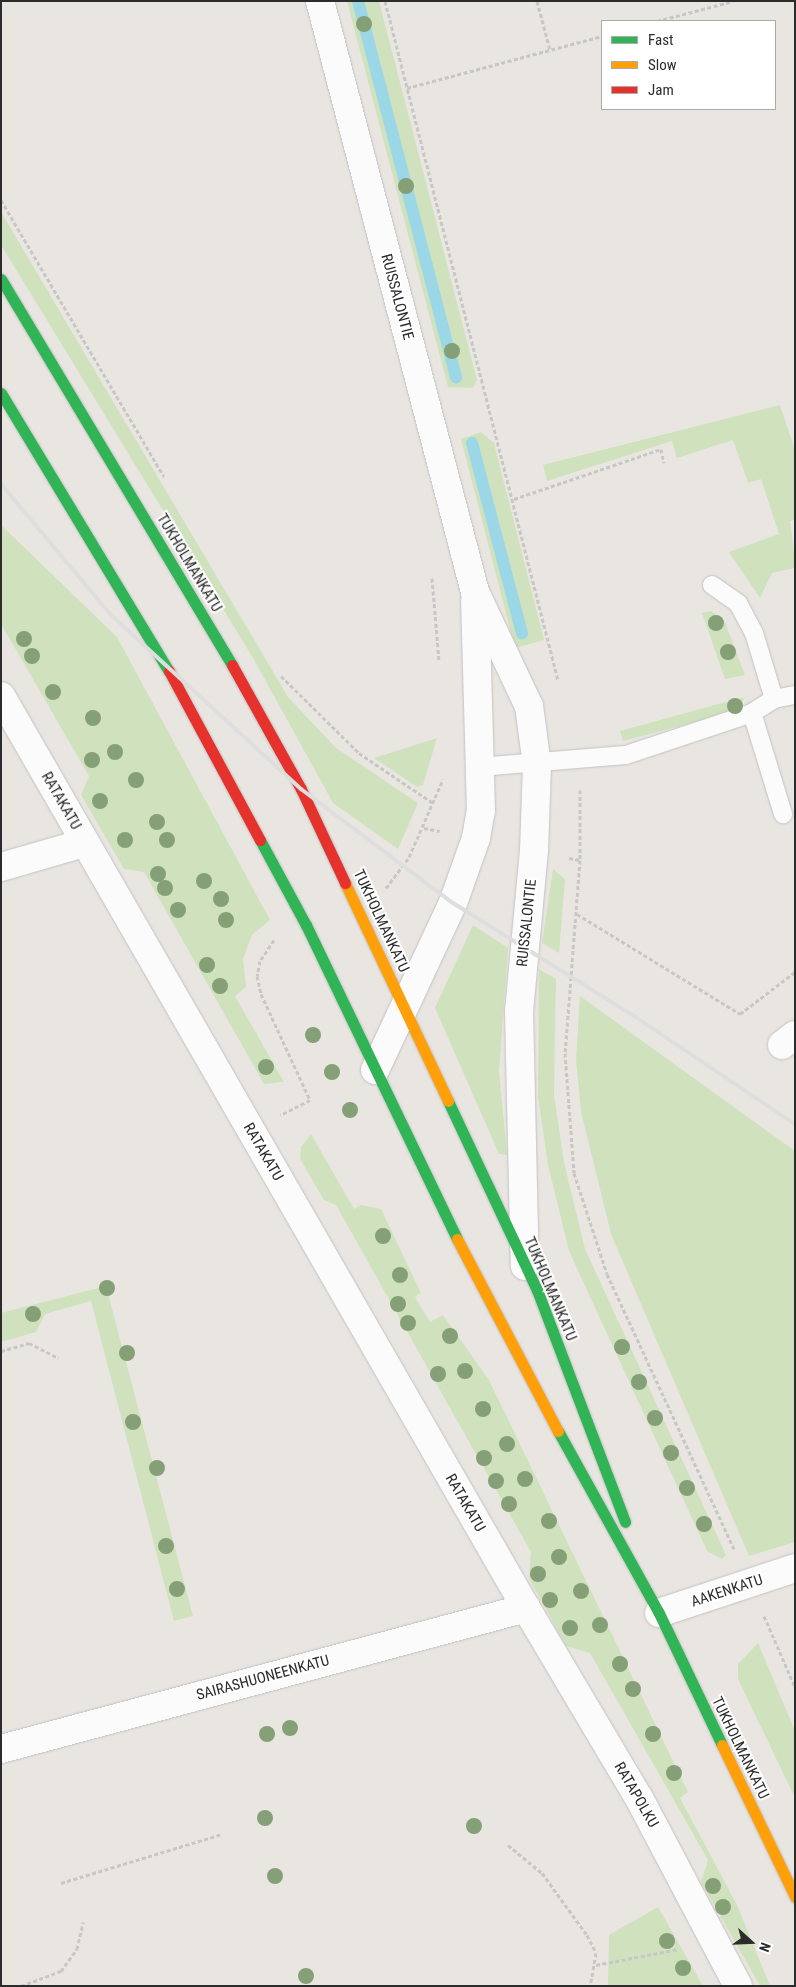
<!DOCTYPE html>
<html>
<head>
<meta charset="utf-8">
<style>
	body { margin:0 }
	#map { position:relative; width:796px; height:1987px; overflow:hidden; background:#e9e6e2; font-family:"Roboto Condensed",sans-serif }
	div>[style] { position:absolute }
	.green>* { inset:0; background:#cfe2bd }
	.stream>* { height:12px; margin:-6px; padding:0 6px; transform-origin:6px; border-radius:6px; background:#9bd7e6 }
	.path>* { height:3px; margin-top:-1.5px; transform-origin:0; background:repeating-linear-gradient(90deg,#c7c7c6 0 4px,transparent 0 6.5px) }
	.roads { filter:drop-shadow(0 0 1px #c3c2c2) drop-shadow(0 0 1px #c3c2c2) }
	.lane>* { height:18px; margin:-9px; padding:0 9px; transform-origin:9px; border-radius:9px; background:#fcfbfb }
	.street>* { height:28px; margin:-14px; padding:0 14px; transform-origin:14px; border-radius:14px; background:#fcfbfb }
	.fast>* { height:11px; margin:-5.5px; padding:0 5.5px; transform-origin:5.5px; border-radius:5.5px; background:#30b455 }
	.slow>* { height:11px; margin:-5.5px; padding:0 5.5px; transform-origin:5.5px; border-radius:5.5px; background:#ff9f0a }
	.jam>* { height:11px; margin:-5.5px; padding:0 5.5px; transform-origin:5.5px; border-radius:5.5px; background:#e5322d }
	.rail>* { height:4px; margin:-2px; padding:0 2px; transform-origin:2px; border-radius:2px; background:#dededf }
	.trees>* { width:16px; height:16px; margin:-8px; border-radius:50%; background:#859f77 }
	span { translate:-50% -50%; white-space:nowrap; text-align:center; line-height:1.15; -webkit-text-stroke:4px #fff; paint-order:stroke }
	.street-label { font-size:15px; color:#2c2c2c }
	.frame { position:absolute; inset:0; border:2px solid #2c2c2c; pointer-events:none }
	.legend { position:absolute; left:601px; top:20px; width:175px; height:90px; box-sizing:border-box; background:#fff; border:1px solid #ababab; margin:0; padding:6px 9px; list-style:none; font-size:15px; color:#2c2c2c }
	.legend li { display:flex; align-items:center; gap:10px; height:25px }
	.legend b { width:25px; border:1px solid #ababab }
	.north { position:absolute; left:726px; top:1917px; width:50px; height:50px; -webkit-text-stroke:4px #fff; paint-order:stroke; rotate:110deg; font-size:14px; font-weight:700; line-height:20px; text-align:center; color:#2c2c2c }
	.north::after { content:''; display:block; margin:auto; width:18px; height:22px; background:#2c2c2c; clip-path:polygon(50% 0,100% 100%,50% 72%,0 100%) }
</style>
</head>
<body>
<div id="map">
	<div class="green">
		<div style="clip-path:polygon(347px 1px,379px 1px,477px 380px,473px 388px,448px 387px)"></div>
		<div style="clip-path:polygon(1px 212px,288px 697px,336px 748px,418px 803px,398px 849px,333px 803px,253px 658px,1px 245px)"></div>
		<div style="clip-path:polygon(780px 405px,795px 450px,795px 520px,790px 521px,795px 558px,794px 568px,772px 573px,760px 598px,729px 552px,779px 534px,761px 479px,748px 483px,733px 440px,677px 458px,672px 441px,547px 481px,543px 465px)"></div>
		<div style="clip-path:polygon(481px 432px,494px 443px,544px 640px,515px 648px,461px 439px)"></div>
		<div style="clip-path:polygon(1px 525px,117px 637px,270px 920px,252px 935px,243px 959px,246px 987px,235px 996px,284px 1082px,264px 1084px,144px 872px,124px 869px,81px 795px,89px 776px,1px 624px)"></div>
		<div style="clip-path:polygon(711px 611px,725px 622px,745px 675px,725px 679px,702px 613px)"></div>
		<div style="clip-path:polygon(744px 697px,740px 710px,623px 741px,620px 731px)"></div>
		<div style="clip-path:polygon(437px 738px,423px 785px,417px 787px,374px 758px)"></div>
		<div style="clip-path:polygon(553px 869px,565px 879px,559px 953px,542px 943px)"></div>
		<div style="clip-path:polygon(473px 925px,508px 948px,499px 1071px,507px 1155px,499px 1154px,435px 1008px)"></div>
		<div style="clip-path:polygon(539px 969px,556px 979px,554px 1095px,564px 1162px,585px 1249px,726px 1555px,722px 1559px,707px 1551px,569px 1251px,548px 1165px,538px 1097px)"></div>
		<div style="clip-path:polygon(580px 996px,795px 1151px,795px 1542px,749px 1556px,611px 1234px,581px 1112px,576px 1060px)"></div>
		<div style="clip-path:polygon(311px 1134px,354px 1209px,361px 1205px,381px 1209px,421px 1293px,415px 1297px,430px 1322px,443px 1315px,489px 1380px,688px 1792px,680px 1798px,737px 1905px,770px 1986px,760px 1986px,701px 1882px,708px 1860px,590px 1653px,566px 1646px,529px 1578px,531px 1552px,336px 1205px,324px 1200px,300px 1159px,301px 1147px)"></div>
		<div style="clip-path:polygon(106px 1286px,193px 1616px,174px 1621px,91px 1301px,45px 1314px,36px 1332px,1px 1342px,1px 1313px)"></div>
		<div style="clip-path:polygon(758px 1643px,795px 1731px,795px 1798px,738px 1679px,738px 1664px)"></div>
		<div style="clip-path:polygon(658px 1907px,703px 1986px,608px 1986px,609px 1935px)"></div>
	</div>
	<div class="stream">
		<div style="left:358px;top:1px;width:389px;rotate:75.4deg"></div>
		<div style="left:472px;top:443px;width:197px;rotate:75.3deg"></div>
	</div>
	<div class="path">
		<div style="left:385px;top:1px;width:701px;rotate:75.71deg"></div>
		<div style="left:537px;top:1px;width:51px;rotate:75.1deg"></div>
		<div style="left:657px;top:21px;width:79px;rotate:-14.7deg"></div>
		<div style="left:407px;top:88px;width:202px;rotate:-14.9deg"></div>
		<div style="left:1px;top:200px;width:321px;rotate:59.5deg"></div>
		<div style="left:514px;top:499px;width:155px;rotate:-18.8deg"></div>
		<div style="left:661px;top:449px;width:14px;rotate:78deg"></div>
		<div style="left:432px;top:578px;width:83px;rotate:85.2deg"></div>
		<div style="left:281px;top:676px;width:110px;rotate:44.6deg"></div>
		<div style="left:359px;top:753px;width:89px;rotate:34deg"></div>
		<div style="left:580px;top:790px;width:70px;rotate:90deg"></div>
		<div style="left:580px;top:860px;width:194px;rotate:94.4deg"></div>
		<div style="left:565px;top:1053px;width:120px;rotate:85.7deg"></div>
		<div style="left:574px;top:1173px;width:106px;rotate:71.9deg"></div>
		<div style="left:607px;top:1274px;width:305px;rotate:65.2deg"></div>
		<div style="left:424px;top:828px;width:16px;rotate:11deg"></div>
		<div style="left:569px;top:858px;width:11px;rotate:10deg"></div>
		<div style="left:386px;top:888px;width:39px;rotate:-53deg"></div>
		<div style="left:409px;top:857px;width:85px;rotate:-66.4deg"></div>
		<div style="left:577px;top:914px;width:191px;rotate:31.5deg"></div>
		<div style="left:740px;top:1014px;width:69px;rotate:-37.4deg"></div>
		<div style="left:274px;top:940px;width:25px;rotate:124deg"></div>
		<div style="left:260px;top:961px;width:15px;rotate:101deg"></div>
		<div style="left:257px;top:976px;width:18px;rotate:77deg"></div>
		<div style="left:261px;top:994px;width:117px;rotate:65.2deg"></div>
		<div style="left:310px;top:1100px;width:33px;rotate:153deg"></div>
		<div style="left:1px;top:1351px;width:29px;rotate:-16deg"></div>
		<div style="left:29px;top:1343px;width:33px;rotate:27deg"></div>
		<div style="left:764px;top:1616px;width:77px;rotate:66.4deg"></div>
		<div style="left:508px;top:1845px;width:44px;rotate:39.5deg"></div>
		<div style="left:542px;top:1873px;width:77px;rotate:54deg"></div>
		<div style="left:587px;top:1935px;width:20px;rotate:63deg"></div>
		<div style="left:596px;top:1953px;width:34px;rotate:100deg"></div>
		<div style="left:61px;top:1883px;width:168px;rotate:-16.9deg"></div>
		<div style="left:596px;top:1965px;width:84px;rotate:-11deg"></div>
		<div style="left:21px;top:1986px;width:43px;rotate:-20.6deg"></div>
		<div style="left:61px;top:1971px;width:27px;rotate:-54deg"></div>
		<div style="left:77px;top:1949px;width:28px;rotate:-77deg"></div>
	</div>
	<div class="roads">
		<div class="lane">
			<div style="left:712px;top:585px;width:32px;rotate:35deg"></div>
			<div style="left:738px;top:603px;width:34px;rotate:62deg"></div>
			<div style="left:754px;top:633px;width:69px;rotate:73.1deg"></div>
			<div style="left:774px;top:699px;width:26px;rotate:148deg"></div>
			<div style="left:752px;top:713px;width:106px;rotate:72.9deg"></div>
			<div style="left:774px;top:699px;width:21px;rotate:-11deg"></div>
			<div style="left:479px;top:767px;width:147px;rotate:-4.7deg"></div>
			<div style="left:626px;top:755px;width:133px;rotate:-18.4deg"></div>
		</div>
		<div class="street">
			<div style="left:320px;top:1px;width:611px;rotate:75.3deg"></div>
			<div style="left:475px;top:592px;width:126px;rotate:64.7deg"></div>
			<div style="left:529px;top:706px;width:60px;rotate:82.3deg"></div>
			<div style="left:537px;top:765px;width:85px;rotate:92deg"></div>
			<div style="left:534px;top:850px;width:162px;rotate:95.3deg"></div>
			<div style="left:519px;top:1011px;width:255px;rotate:88.7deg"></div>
			<div style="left:1px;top:696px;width:1052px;rotate:60.07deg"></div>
			<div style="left:526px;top:1608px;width:221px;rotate:59.3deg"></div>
			<div style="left:639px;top:1798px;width:212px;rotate:62.2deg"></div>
			<div style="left:1px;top:867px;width:86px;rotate:-16.1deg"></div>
			<div style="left:782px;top:1045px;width:16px;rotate:-38deg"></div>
			<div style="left:375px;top:1070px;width:184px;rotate:-65deg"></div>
			<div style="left:453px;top:903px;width:69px;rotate:-70.5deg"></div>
			<div style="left:476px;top:838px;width:27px;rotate:-80deg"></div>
			<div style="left:481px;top:811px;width:210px;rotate:-91.6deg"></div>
			<div style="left:659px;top:1613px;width:143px;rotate:-18.3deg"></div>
			<div style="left:1px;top:1749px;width:544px;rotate:-15.03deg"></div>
		</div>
		<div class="fast">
			<div style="left:1px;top:279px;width:450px;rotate:59.1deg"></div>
			<div style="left:1px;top:393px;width:325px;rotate:58.9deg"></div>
			<div style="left:260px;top:840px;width:97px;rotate:61.6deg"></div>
			<div style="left:306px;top:925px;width:348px;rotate:64.3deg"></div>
			<div style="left:448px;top:1101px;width:209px;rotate:64.8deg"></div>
			<div style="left:537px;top:1290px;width:248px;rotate:69.2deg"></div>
			<div style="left:558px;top:1431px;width:208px;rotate:61deg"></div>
			<div style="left:659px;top:1613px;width:146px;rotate:64.5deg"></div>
		</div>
		<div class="slow">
			<div style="left:345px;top:883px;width:241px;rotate:64.7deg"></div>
			<div style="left:457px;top:1239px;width:217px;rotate:62.3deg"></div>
			<div style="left:722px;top:1745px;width:169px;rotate:64.3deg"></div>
		</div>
		<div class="jam">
			<div style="left:232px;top:665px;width:142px;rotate:60.9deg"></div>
			<div style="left:301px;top:789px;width:104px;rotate:64.9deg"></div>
			<div style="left:169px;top:671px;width:192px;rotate:61.7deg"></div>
		</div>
	</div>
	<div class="rail">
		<div style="left:1px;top:484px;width:171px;rotate:50deg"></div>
		<div style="left:111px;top:615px;width:258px;rotate:42.5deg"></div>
		<div style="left:301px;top:789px;width:190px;rotate:36.9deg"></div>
		<div style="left:453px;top:903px;width:217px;rotate:32deg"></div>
		<div style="left:637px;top:1018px;width:190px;rotate:33.9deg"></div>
	</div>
	<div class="trees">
		<div style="left:364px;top:24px"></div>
		<div style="left:406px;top:186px"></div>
		<div style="left:452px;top:351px"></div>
		<div style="left:716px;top:623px"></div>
		<div style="left:24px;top:639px"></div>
		<div style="left:728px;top:652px"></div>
		<div style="left:32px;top:656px"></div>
		<div style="left:53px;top:692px"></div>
		<div style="left:735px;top:706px"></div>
		<div style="left:93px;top:718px"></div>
		<div style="left:115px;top:752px"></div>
		<div style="left:92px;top:760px"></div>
		<div style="left:136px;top:780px"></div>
		<div style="left:100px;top:801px"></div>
		<div style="left:157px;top:822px"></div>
		<div style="left:125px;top:840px"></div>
		<div style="left:167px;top:840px"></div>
		<div style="left:158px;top:874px"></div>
		<div style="left:204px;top:881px"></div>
		<div style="left:165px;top:888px"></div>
		<div style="left:221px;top:899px"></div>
		<div style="left:178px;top:910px"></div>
		<div style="left:226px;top:920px"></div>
		<div style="left:207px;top:965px"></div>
		<div style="left:220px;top:986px"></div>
		<div style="left:313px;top:1035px"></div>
		<div style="left:266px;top:1067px"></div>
		<div style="left:332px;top:1072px"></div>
		<div style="left:350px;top:1110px"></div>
		<div style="left:383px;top:1236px"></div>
		<div style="left:400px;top:1275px"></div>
		<div style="left:107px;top:1288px"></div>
		<div style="left:398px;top:1304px"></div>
		<div style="left:33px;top:1314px"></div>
		<div style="left:408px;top:1323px"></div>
		<div style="left:450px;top:1336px"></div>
		<div style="left:622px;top:1347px"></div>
		<div style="left:127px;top:1353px"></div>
		<div style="left:465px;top:1371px"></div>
		<div style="left:438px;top:1374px"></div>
		<div style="left:639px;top:1382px"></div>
		<div style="left:483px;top:1409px"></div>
		<div style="left:655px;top:1418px"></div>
		<div style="left:133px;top:1422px"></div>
		<div style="left:507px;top:1444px"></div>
		<div style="left:671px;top:1453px"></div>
		<div style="left:484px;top:1458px"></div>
		<div style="left:157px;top:1468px"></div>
		<div style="left:525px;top:1479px"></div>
		<div style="left:496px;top:1481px"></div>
		<div style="left:687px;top:1488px"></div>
		<div style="left:509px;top:1504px"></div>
		<div style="left:549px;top:1521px"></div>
		<div style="left:704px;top:1524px"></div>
		<div style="left:166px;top:1546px"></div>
		<div style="left:559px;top:1557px"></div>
		<div style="left:538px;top:1574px"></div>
		<div style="left:177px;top:1589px"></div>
		<div style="left:581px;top:1591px"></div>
		<div style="left:550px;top:1600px"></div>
		<div style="left:600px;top:1625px"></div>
		<div style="left:570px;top:1628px"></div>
		<div style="left:620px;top:1664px"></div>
		<div style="left:633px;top:1689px"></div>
		<div style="left:290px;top:1728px"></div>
		<div style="left:267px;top:1734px"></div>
		<div style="left:653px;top:1734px"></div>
		<div style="left:674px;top:1773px"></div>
		<div style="left:265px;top:1818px"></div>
		<div style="left:474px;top:1826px"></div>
		<div style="left:275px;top:1876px"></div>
		<div style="left:713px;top:1886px"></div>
		<div style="left:723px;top:1907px"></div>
		<div style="left:667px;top:1941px"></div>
		<div style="left:683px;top:1968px"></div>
		<div style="left:306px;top:1976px"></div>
	</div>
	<div class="street-label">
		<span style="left:397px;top:297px;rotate:75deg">RUISSALONTIE</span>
		<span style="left:189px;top:563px;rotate:59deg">TUKHOLMANKATU</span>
		<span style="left:61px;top:801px;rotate:60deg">RATAKATU</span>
		<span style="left:381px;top:921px;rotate:65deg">TUKHOLMANKATU</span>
		<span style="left:527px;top:923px;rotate:-84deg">RUISSALONTIE</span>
		<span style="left:263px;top:1152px;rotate:60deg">RATAKATU</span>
		<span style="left:550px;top:1289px;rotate:67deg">TUKHOLMANKATU</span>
		<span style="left:465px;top:1503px;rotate:60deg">RATAKATU</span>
		<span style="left:727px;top:1591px;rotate:-18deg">AAKENKATU</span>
		<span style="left:263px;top:1678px;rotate:-15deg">SAIRASHUONEENKATU</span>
		<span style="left:740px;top:1748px;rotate:64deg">TUKHOLMANKATU</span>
		<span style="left:636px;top:1795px;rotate:60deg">RATAPOLKU</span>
	</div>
	<div class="frame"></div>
	<ul class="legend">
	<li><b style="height:6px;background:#30b455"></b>Fast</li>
	<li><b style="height:6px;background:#ff9f0a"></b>Slow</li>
	<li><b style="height:6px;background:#e5322d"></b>Jam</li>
	</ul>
	<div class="north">N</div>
</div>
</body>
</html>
